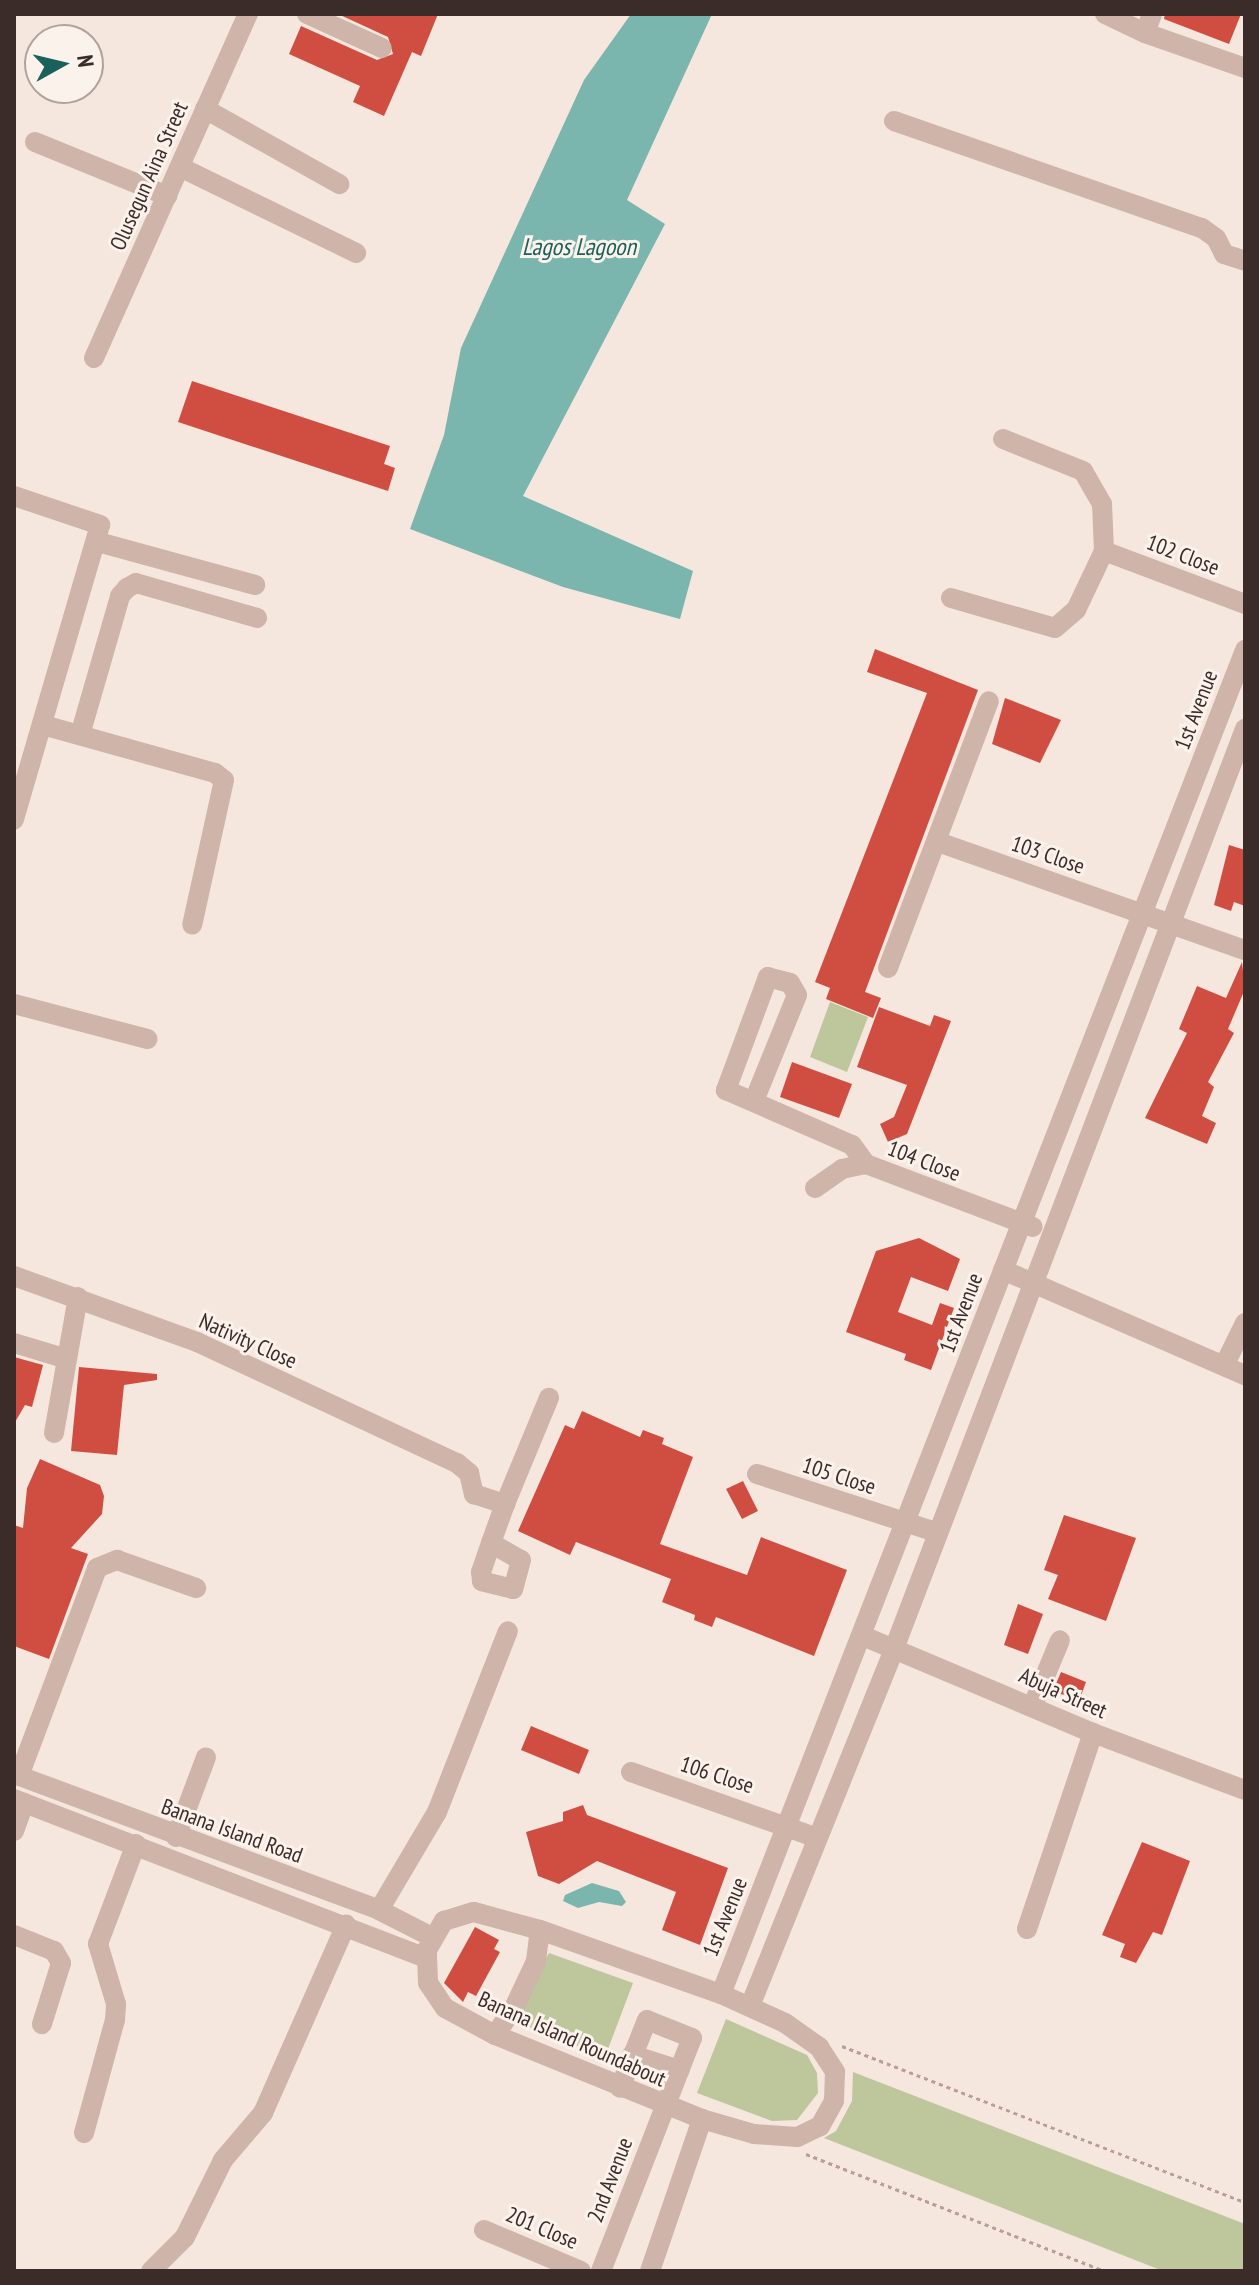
<!DOCTYPE html>
<html>
<head>
<meta charset="utf-8">
<style>
	body { margin:0 }
	#map { position:relative; width:1259px; height:2285px; overflow:hidden; background:#f5e7de; font-family:"PT Sans Narrow",sans-serif }
	div>[style] { position:absolute }
	.green>* { inset:0; background:#bec69c }
	.water>* { inset:0; background:#7ab5ae }
	.building>* { inset:0; background:#d04e41 }
	.path>* { height:3px; margin-top:-1.5px; transform-origin:0; background:repeating-linear-gradient(90deg,#bb9e93 0 4px,transparent 0 8px) }
	.minor>* { height:20px; margin:-10px; padding:0 10px; transform-origin:10px; border-radius:10px; background:#ceb4a9 }
	span { translate:-50% -50%; white-space:nowrap; text-align:center; line-height:1.15; -webkit-text-stroke:6px #fcf2ec; paint-order:stroke }
	.street-label { font-size:22px; color:#3b2c29 }
	.water-label { font-size:24px; color:#1a615b; font-style:italic }
	.frame { position:absolute; inset:0; border:16px solid #3b2c29; pointer-events:none }
	.north { position:absolute; left:24px; top:24px; width:80px; height:80px; box-sizing:border-box; background:#fcf2ec; border:2px solid #afa39e; border-radius:50%; rotate:82deg; font-size:22px; font-weight:700; line-height:32px; text-align:center; color:#3b2c29 }
	.north::after { content:''; display:block; margin:auto; width:28px; height:36px; background:#1a615b; clip-path:polygon(50% 0,100% 100%,50% 72%,0 100%) }
</style>
</head>
<body>
<div id="map">
	<div class="green">
		<div style="clip-path:polygon(830px 1002px,868px 1017px,847px 1072px,810px 1057px)"></div>
		<div style="clip-path:polygon(549px 1953px,633px 1983px,605px 2057px,511px 2020px)"></div>
		<div style="clip-path:polygon(726px 2019px,807px 2055px,817px 2073px,818px 2093px,797px 2120px,772px 2121px,697px 2093px)"></div>
		<div style="clip-path:polygon(853px 2072px,1245px 2224px,1245px 2271px,1163px 2271px,824px 2138px,836px 2131px,852px 2101px)"></div>
	</div>
	<div class="water">
		<div style="clip-path:polygon(631px 14px,712px 14px,627px 200px,665px 224px,523px 496px,693px 571px,680px 619px,563px 587px,410px 529px,444px 435px,461px 348px,584px 80px)"></div>
		<div style="clip-path:polygon(592px 1883px,619px 1891px,626px 1902px,622px 1906px,599px 1902px,578px 1908px,563px 1901px,565px 1895px)"></div>
	</div>
	<div class="building">
		<div style="clip-path:polygon(338px 14px,438px 14px,421px 56px,412px 52px,384px 116px,353px 102px,360px 86px,289px 54px,301px 26px,377px 60px,393px 54px,388px 37px)"></div>
		<div style="clip-path:polygon(1165px 14px,1241px 14px,1229px 44px,1164px 19px)"></div>
		<div style="clip-path:polygon(192px 381px,390px 446px,384px 464px,395px 468px,388px 491px,178px 422px)"></div>
		<div style="clip-path:polygon(875px 649px,978px 690px,865px 992px,881px 998px,873px 1018px,826px 999px,830px 988px,815px 982px,927px 693px,867px 672px)"></div>
		<div style="clip-path:polygon(1005px 698px,1061px 720px,1040px 763px,992px 744px)"></div>
		<div style="clip-path:polygon(1229px 845px,1245px 850px,1245px 906px,1234px 902px,1231px 911px,1214px 905px)"></div>
		<div style="clip-path:polygon(1242px 962px,1245px 989px,1228px 1029px,1234px 1033px,1208px 1082px,1214px 1087px,1202px 1116px,1216px 1123px,1207px 1144px,1145px 1118px,1187px 1033px,1179px 1029px,1197px 986px,1226px 998px)"></div>
		<div style="clip-path:polygon(879px 1007px,930px 1026px,934px 1015px,951px 1021px,907px 1134px,888px 1142px,880px 1124px,894px 1117px,907px 1085px,857px 1067px)"></div>
		<div style="clip-path:polygon(792px 1062px,852px 1084px,839px 1118px,780px 1097px)"></div>
		<div style="clip-path:polygon(919px 1238px,960px 1259px,948px 1291px,911px 1277px,898px 1312px,932px 1325px,940px 1303px,954px 1308px,931px 1370px,904px 1360px,906px 1354px,846px 1332px,876px 1251px)"></div>
		<div style="clip-path:polygon(14px 1357px,43px 1365px,32px 1407px,25px 1405px,14px 1424px)"></div>
		<div style="clip-path:polygon(79px 1367px,157px 1374px,157px 1380px,124px 1385px,117px 1455px,71px 1451px)"></div>
		<div style="clip-path:polygon(582px 1411px,640px 1437px,643px 1430px,664px 1438px,662px 1444px,693px 1457px,660px 1544px,747px 1575px,761px 1537px,847px 1570px,814px 1656px,716px 1617px,712px 1627px,694px 1620px,695px 1615px,662px 1602px,671px 1579px,576px 1542px,570px 1555px,518px 1531px,565px 1425px,574px 1429px)"></div>
		<div style="clip-path:polygon(40px 1459px,100px 1485px,104px 1496px,102px 1514px,71px 1548px,88px 1554px,49px 1659px,14px 1646px,14px 1525px,23px 1528px,27px 1488px)"></div>
		<div style="clip-path:polygon(743px 1481px,758px 1511px,742px 1519px,726px 1489px)"></div>
		<div style="clip-path:polygon(1064px 1515px,1136px 1538px,1106px 1621px,1048px 1599px,1058px 1575px,1044px 1570px)"></div>
		<div style="clip-path:polygon(1018px 1604px,1043px 1614px,1028px 1654px,1004px 1645px)"></div>
		<div style="clip-path:polygon(1061px 1672px,1086px 1682px,1079px 1701px,1053px 1691px)"></div>
		<div style="clip-path:polygon(531px 1726px,589px 1750px,579px 1774px,521px 1750px)"></div>
		<div style="clip-path:polygon(583px 1805px,587px 1815px,728px 1868px,700px 1945px,662px 1930px,676px 1892px,597px 1861px,559px 1884px,538px 1876px,526px 1832px,563px 1821px,563px 1812px)"></div>
		<div style="clip-path:polygon(1142px 1842px,1190px 1861px,1162px 1935px,1153px 1932px,1136px 1963px,1120px 1957px,1125px 1944px,1102px 1935px)"></div>
		<div style="clip-path:polygon(475px 1927px,499px 1940px,494px 1949px,500px 1952px,476px 1996px,468px 1992px,463px 2002px,444px 1983px)"></div>
	</div>
	<div class="path">
		<div style="left:842px;top:2046px;width:432px;rotate:21.2deg"></div>
		<div style="left:806px;top:2154px;width:320px;rotate:21.4deg"></div>
	</div>
	<div class="minor">
		<div style="left:307px;top:14px;width:82px;rotate:24.4deg"></div>
		<div style="left:1105px;top:14px;width:44px;rotate:25.4deg"></div>
		<div style="left:1152px;top:14px;width:20px;rotate:110deg"></div>
		<div style="left:1145px;top:33px;width:106px;rotate:19.3deg"></div>
		<div style="left:205px;top:109px;width:154px;rotate:29.2deg"></div>
		<div style="left:894px;top:121px;width:326px;rotate:19.2deg"></div>
		<div style="left:1202px;top:228px;width:17px;rotate:36deg"></div>
		<div style="left:1216px;top:238px;width:18px;rotate:63deg"></div>
		<div style="left:1224px;top:254px;width:22px;rotate:18deg"></div>
		<div style="left:35px;top:142px;width:143px;rotate:22.2deg"></div>
		<div style="left:180px;top:167px;width:196px;rotate:26deg"></div>
		<div style="left:94px;top:358px;width:377px;rotate:-65.9deg"></div>
		<div style="left:14px;top:496px;width:91px;rotate:18.6deg"></div>
		<div style="left:100px;top:525px;width:307px;rotate:106.3deg"></div>
		<div style="left:98px;top:542px;width:163px;rotate:15.3deg"></div>
		<div style="left:1104px;top:551px;width:151px;rotate:20.6deg"></div>
		<div style="left:951px;top:598px;width:108px;rotate:16.1deg"></div>
		<div style="left:1055px;top:628px;width:28px;rotate:-41deg"></div>
		<div style="left:1076px;top:610px;width:65px;rotate:-64.6deg"></div>
		<div style="left:1104px;top:551px;width:47px;rotate:-92.4deg"></div>
		<div style="left:1102px;top:504px;width:38px;rotate:-120deg"></div>
		<div style="left:1083px;top:471px;width:86px;rotate:-158.2deg"></div>
		<div style="left:43px;top:725px;width:179px;rotate:15.6deg"></div>
		<div style="left:215px;top:773px;width:11px;rotate:38deg"></div>
		<div style="left:224px;top:780px;width:148px;rotate:102.4deg"></div>
		<div style="left:80px;top:735px;width:145px;rotate:-73.9deg"></div>
		<div style="left:120px;top:596px;width:11px;rotate:-49deg"></div>
		<div style="left:127px;top:588px;width:10px;rotate:-29deg"></div>
		<div style="left:136px;top:583px;width:126px;rotate:16.1deg"></div>
		<div style="left:938px;top:842px;width:325px;rotate:19.4deg"></div>
		<div style="left:888px;top:968px;width:285px;rotate:-69.3deg"></div>
		<div style="left:14px;top:1004px;width:138px;rotate:14.7deg"></div>
		<div style="left:754px;top:1101px;width:114px;rotate:-67.9deg"></div>
		<div style="left:797px;top:995px;width:14px;rotate:-120deg"></div>
		<div style="left:790px;top:983px;width:23px;rotate:-165deg"></div>
		<div style="left:768px;top:977px;width:121px;rotate:110.4deg"></div>
		<div style="left:726px;top:1090px;width:137px;rotate:23.6deg"></div>
		<div style="left:852px;top:1145px;width:24px;rotate:54deg"></div>
		<div style="left:815px;top:1188px;width:33px;rotate:-35deg"></div>
		<div style="left:842px;top:1169px;width:25px;rotate:-12deg"></div>
		<div style="left:866px;top:1164px;width:178px;rotate:20.7deg"></div>
		<div style="left:1003px;top:1270px;width:264px;rotate:23.5deg"></div>
		<div style="left:14px;top:1276px;width:195px;rotate:19.8deg"></div>
		<div style="left:197px;top:1342px;width:287px;rotate:25deg"></div>
		<div style="left:457px;top:1463px;width:16px;rotate:40deg"></div>
		<div style="left:469px;top:1473px;width:22px;rotate:77deg"></div>
		<div style="left:474px;top:1494px;width:33px;rotate:18deg"></div>
		<div style="left:14px;top:1343px;width:55px;rotate:16.8deg"></div>
		<div style="left:1224px;top:1366px;width:48px;rotate:-64deg"></div>
		<div style="left:54px;top:1433px;width:138px;rotate:-80deg"></div>
		<div style="left:757px;top:1474px;width:187px;rotate:18deg"></div>
		<div style="left:491px;top:1543px;width:34px;rotate:30deg"></div>
		<div style="left:521px;top:1560px;width:30px;rotate:105deg"></div>
		<div style="left:513px;top:1589px;width:32px;rotate:-166deg"></div>
		<div style="left:482px;top:1581px;width:9px;rotate:-96deg"></div>
		<div style="left:481px;top:1572px;width:31px;rotate:-71deg"></div>
		<div style="left:491px;top:1543px;width:41px;rotate:-70.3deg"></div>
		<div style="left:505px;top:1504px;width:115px;rotate:-67.5deg"></div>
		<div style="left:863px;top:1636px;width:250px;rotate:22.9deg"></div>
		<div style="left:1093px;top:1733px;width:162px;rotate:20.6deg"></div>
		<div style="left:1033px;top:1705px;width:70px;rotate:-67.4deg"></div>
		<div style="left:631px;top:1772px;width:197px;rotate:19.5deg"></div>
		<div style="left:14px;top:1774px;width:390px;rotate:20.4deg"></div>
		<div style="left:379px;top:1910px;width:59px;rotate:27deg"></div>
		<div style="left:19px;top:1776px;width:222px;rotate:-69.4deg"></div>
		<div style="left:97px;top:1568px;width:22px;rotate:-22deg"></div>
		<div style="left:117px;top:1560px;width:84px;rotate:19.5deg"></div>
		<div style="left:14px;top:1799px;width:442px;rotate:21.1deg"></div>
		<div style="left:14px;top:1831px;width:30px;rotate:-70deg"></div>
		<div style="left:176px;top:1837px;width:85px;rotate:-69.4deg"></div>
		<div style="left:379px;top:1910px;width:114px;rotate:-59.4deg"></div>
		<div style="left:437px;top:1812px;width:194px;rotate:-68.6deg"></div>
		<div style="left:474px;top:1912px;width:68px;rotate:15.3deg"></div>
		<div style="left:540px;top:1930px;width:192px;rotate:19.5deg"></div>
		<div style="left:721px;top:1994px;width:70px;rotate:24.4deg"></div>
		<div style="left:785px;top:2023px;width:42px;rotate:35.2deg"></div>
		<div style="left:819px;top:2047px;width:30px;rotate:57deg"></div>
		<div style="left:835px;top:2072px;width:29px;rotate:92deg"></div>
		<div style="left:834px;top:2101px;width:29px;rotate:119deg"></div>
		<div style="left:820px;top:2126px;width:25px;rotate:154deg"></div>
		<div style="left:797px;top:2137px;width:43px;rotate:-176deg"></div>
		<div style="left:754px;top:2134px;width:54px;rotate:-163.9deg"></div>
		<div style="left:702px;top:2119px;width:223px;rotate:-157.9deg"></div>
		<div style="left:495px;top:2035px;width:57px;rotate:-151.6deg"></div>
		<div style="left:445px;top:2008px;width:30px;rotate:-124deg"></div>
		<div style="left:428px;top:1983px;width:33px;rotate:-92deg"></div>
		<div style="left:427px;top:1950px;width:34px;rotate:-60deg"></div>
		<div style="left:444px;top:1921px;width:31px;rotate:-17deg"></div>
		<div style="left:1027px;top:1929px;width:207px;rotate:-71.4deg"></div>
		<div style="left:14px;top:1935px;width:43px;rotate:21.8deg"></div>
		<div style="left:54px;top:1951px;width:14px;rotate:60deg"></div>
		<div style="left:61px;top:1963px;width:64px;rotate:107.3deg"></div>
		<div style="left:721px;top:1994px;width:1443px;rotate:-68.7deg"></div>
		<div style="left:750px;top:2006px;width:385px;rotate:-68deg"></div>
		<div style="left:894px;top:1649px;width:985px;rotate:-69.12deg"></div>
		<div style="left:495px;top:2035px;width:33px;rotate:-55deg"></div>
		<div style="left:514px;top:2008px;width:52px;rotate:-64.9deg"></div>
		<div style="left:536px;top:1961px;width:31px;rotate:-83deg"></div>
		<div style="left:632px;top:2055px;width:50px;rotate:17.4deg"></div>
		<div style="left:84px;top:2133px;width:117px;rotate:-74.7deg"></div>
		<div style="left:115px;top:2020px;width:16px;rotate:-86deg"></div>
		<div style="left:116px;top:2004px;width:63px;rotate:-106.7deg"></div>
		<div style="left:98px;top:1944px;width:107px;rotate:-69.2deg"></div>
		<div style="left:484px;top:2230px;width:105px;rotate:22.9deg"></div>
		<div style="left:151px;top:2271px;width:48px;rotate:-45deg"></div>
		<div style="left:185px;top:2237px;width:86px;rotate:-63.7deg"></div>
		<div style="left:223px;top:2160px;width:62px;rotate:-49.6deg"></div>
		<div style="left:263px;top:2113px;width:206px;rotate:-66.2deg"></div>
		<div style="left:601px;top:2271px;width:250px;rotate:-68.7deg"></div>
		<div style="left:692px;top:2038px;width:48px;rotate:-158.2deg"></div>
		<div style="left:647px;top:2020px;width:73px;rotate:111.7deg"></div>
		<div style="left:650px;top:2271px;width:161px;rotate:-71.1deg"></div>
	</div>
	<div class="street-label">
		<span style="left:149px;top:176px;rotate:-66deg">Olusegun Aina Street</span>
		<span style="left:1183px;top:555px;rotate:21deg">102 Close</span>
		<span style="left:1196px;top:710px;rotate:-69deg">1st Avenue</span>
		<span style="left:1048px;top:855px;rotate:19deg">103 Close</span>
		<span style="left:924px;top:1161px;rotate:21deg">104 Close</span>
		<span style="left:961px;top:1313px;rotate:-69deg">1st Avenue</span>
		<span style="left:248px;top:1341px;rotate:24deg">Nativity Close</span>
		<span style="left:839px;top:1476px;rotate:18deg">105 Close</span>
		<span style="left:1063px;top:1693px;rotate:24deg">Abuja Street</span>
		<span style="left:717px;top:1775px;rotate:18deg">106 Close</span>
		<span style="left:232px;top:1831px;rotate:20deg">Banana Island Road</span>
		<span style="left:725px;top:1917px;rotate:-68deg">1st Avenue</span>
		<span style="left:572px;top:2039px;rotate:24deg">Banana Island Roundabout</span>
		<span style="left:610px;top:2180px;rotate:-69deg">2nd Avenue</span>
		<span style="left:542px;top:2228px;rotate:23deg">201 Close</span>
	</div>
	<div class="water-label">
		<span style="left:579px;top:247px">Lagos Lagoon</span>
	</div>
	<div class="frame"></div>
	<div class="north">N</div>
</div>
</body>
</html>
